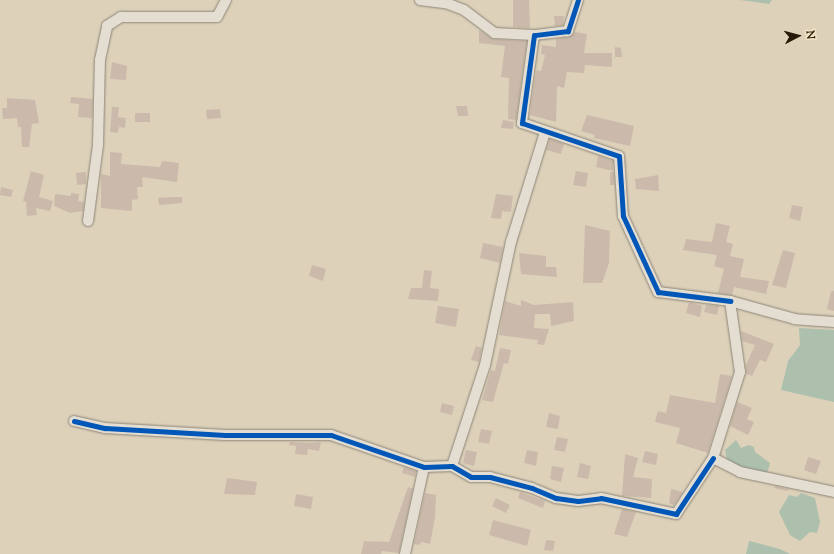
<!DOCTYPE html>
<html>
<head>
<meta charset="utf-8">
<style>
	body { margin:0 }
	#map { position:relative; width:834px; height:554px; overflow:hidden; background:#ddd1ba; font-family:"Sorts Mill Goudy",serif }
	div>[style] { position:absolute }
	.water>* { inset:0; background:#adc0ae }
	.building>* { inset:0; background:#cbbaab }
	.roads { filter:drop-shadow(0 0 1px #8d8576) drop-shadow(0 0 1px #8d8576) }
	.street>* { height:10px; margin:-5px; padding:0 5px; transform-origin:5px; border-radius:5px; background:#e4ded2 }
	.cycleway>* { height:5px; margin:-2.5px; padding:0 2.5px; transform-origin:2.5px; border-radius:2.5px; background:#0057b8 }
	span { translate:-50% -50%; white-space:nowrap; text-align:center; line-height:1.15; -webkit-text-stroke:3px #f3e4c8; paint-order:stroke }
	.north { position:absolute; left:778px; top:16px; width:40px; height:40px; -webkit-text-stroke:3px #f3e4c8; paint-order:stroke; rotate:84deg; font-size:11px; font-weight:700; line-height:16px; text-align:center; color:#281a08 }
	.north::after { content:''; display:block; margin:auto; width:14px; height:18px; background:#281a08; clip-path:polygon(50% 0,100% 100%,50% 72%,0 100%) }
</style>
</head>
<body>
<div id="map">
	<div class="water">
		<div style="clip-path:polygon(740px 0,772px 0,769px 4px)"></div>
		<div style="clip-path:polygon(799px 328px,834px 330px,834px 402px,781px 390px,788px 361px,800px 345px)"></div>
		<div style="clip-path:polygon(736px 440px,741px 448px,749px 445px,754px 447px,755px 452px,770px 463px,767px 474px,728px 463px,725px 450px)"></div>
		<div style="clip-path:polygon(801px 493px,815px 498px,820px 522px,817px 533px,810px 532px,800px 541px,790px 535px,779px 512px,789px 495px,797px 497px)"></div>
		<div style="clip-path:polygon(749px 541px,780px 549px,790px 554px,746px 554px)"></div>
	</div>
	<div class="building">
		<div style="clip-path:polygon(513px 0,529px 0,530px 28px,513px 27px)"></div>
		<div style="clip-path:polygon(554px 16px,564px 16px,563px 25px,555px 26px)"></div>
		<div style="clip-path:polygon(479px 30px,493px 39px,527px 41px,516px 120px,508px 119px,509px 78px,501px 77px,505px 46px,479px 43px)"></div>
		<div style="clip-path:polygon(575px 32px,587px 34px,584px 53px,612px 53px,612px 67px,585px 65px,584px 73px,567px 72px,564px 88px,557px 86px,556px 122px,530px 115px,535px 78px,537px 70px,541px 71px,545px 55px,541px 54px,542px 45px,556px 47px,556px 39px,569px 37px)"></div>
		<div style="clip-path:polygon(615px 47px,621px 48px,622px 57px,615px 57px)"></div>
		<div style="clip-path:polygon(112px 62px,127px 66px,126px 80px,110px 79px)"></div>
		<div style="clip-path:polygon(71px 97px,93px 99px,92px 118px,78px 117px,79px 104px,70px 103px)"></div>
		<div style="clip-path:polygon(7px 98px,35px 100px,39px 123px,32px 124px,29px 147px,22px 147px,21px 127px,18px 127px,17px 118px,3px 119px,2px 108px,7px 108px)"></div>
		<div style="clip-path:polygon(456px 106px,467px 106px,468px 116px,458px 116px)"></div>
		<div style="clip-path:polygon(112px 107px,119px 107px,118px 117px,126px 118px,125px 128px,119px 127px,118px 133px,110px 132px)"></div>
		<div style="clip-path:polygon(220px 109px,221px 118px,207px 119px,206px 110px)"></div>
		<div style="clip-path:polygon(135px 113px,150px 113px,150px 122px,135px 122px)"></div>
		<div style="clip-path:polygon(587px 115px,634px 126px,630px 146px,594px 138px,595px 135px,581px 131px)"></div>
		<div style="clip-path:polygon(503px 120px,514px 122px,513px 129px,501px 128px)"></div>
		<div style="clip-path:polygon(550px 139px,564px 144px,561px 154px,546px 150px)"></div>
		<div style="clip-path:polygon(110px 152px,122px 153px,121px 164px,160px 167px,162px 161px,179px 163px,177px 182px,142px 177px,143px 187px,137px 187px,138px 199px,132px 200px,132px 211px,101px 208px,101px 174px,110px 176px)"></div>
		<div style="clip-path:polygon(598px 156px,613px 161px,613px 171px,596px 167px)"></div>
		<div style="clip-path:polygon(31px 171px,44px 175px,39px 197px,53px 201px,50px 211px,36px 208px,37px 215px,27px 216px,26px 202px,23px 201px)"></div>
		<div style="clip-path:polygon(576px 171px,588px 173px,586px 187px,573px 185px)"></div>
		<div style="clip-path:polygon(86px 172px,86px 184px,77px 185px,76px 173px)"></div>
		<div style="clip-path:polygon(610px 172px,614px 172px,614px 185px,610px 185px)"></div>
		<div style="clip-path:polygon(658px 175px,659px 191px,636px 189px,635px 179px)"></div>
		<div style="clip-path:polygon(1px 187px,13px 190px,11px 197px,0 195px)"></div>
		<div style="clip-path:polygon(71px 193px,79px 194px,78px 201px,84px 202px,83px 211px,70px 213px,54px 206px,55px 194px,71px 196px)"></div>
		<div style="clip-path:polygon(496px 194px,513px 196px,511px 212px,502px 211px,501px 219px,491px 218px)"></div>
		<div style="clip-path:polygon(175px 197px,182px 197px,182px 203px,159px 205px,158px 198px)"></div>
		<div style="clip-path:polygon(792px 205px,803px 207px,800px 221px,789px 218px)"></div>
		<div style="clip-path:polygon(716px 223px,730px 226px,726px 242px,733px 244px,730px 256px,744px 259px,740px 277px,769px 281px,766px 294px,734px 287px,732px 295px,718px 293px,724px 269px,714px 266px,717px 255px,683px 250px,686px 239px,712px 242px)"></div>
		<div style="clip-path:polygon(585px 225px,610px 231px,609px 263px,602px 283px,583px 283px)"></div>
		<div style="clip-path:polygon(483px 243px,503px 247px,500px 263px,480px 258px)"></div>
		<div style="clip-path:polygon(783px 250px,795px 253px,786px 288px,772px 285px)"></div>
		<div style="clip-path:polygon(519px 253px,546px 256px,546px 267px,556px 267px,557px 277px,521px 274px)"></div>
		<div style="clip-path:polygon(312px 265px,326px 269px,323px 281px,309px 276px)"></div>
		<div style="clip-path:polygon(424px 270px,432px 271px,430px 288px,439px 289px,438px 301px,408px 299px,411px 288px,422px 288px)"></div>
		<div style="clip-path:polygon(831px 291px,834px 291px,834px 311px,827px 309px)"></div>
		<div style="clip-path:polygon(521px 300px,534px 305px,573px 302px,574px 321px,551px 326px,550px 314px,535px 314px,534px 328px,549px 329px,544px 345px,537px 344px,538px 340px,499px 335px,505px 301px,521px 306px)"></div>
		<div style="clip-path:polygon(689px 302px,702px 306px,700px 317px,686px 313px)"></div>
		<div style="clip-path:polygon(706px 305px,719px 306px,717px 315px,704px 312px)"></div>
		<div style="clip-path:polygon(438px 306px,459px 309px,456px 327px,435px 323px)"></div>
		<div style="clip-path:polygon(741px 331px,774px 344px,766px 362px,760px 360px,752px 376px,746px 374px,746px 365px,755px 345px,742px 341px)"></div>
		<div style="clip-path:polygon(476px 346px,482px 348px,479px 362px,471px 360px)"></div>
		<div style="clip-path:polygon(500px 348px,511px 350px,508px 364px,504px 363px,493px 402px,482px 400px,491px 370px,495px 371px)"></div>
		<div style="clip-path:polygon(720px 374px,732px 376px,708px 453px,676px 443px,680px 428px,655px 422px,658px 411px,666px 413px,670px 395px,715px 403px)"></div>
		<div style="clip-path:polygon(737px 402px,752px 408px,747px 419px,754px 422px,748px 435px,730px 426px)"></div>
		<div style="clip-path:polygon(442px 403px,454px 406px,452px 415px,440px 412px)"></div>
		<div style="clip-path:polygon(549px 413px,560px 416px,558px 429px,546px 427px)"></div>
		<div style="clip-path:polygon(481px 429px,492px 431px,489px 444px,478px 442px)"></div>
		<div style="clip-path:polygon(557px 437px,568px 439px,565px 452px,554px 450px)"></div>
		<div style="clip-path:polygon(290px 442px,310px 443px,321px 442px,319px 451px,308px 449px,307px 455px,295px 454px,296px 446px,289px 445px)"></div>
		<div style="clip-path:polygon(466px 450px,477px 452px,474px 466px,463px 463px)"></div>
		<div style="clip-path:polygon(527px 450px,538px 452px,536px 466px,524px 463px)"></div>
		<div style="clip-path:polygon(645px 451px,658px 454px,656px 465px,642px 462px)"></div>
		<div style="clip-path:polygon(625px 454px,638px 458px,633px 477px,652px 479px,651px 498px,622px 496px)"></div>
		<div style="clip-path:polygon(808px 457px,821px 461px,816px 474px,804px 470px)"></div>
		<div style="clip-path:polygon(580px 463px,591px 466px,588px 479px,577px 477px)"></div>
		<div style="clip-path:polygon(552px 466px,564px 468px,561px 482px,550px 479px)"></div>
		<div style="clip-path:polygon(404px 467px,416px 471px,415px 477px,402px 473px)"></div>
		<div style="clip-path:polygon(227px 478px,257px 482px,255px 495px,224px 494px)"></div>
		<div style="clip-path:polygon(775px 486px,788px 489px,788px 491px,774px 488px)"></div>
		<div style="clip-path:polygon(408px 487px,413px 489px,399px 553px,382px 551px,381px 554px,361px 554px,364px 541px,389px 542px)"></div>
		<div style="clip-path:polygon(671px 489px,683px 492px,674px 505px,669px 503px)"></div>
		<div style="clip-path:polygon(520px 492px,545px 501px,543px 508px,518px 498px)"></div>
		<div style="clip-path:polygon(425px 493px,436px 495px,435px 517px,430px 544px,421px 542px,420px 545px,414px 544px)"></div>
		<div style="clip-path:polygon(296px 494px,313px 497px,311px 509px,294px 506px)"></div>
		<div style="clip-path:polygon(496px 498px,510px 505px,506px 513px,492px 506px)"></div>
		<div style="clip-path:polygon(622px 509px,636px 512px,627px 537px,614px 534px)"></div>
		<div style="clip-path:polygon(493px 520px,531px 530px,527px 546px,489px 535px)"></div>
		<div style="clip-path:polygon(546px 540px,555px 541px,553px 551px,544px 550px)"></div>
	</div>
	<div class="roads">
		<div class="street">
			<div style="left:420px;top:0;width:26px;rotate:7deg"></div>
			<div style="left:446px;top:3px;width:19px;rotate:21deg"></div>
			<div style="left:464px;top:10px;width:38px;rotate:37deg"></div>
			<div style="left:494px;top:33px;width:40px;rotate:2.9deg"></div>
			<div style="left:578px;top:0;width:33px;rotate:108deg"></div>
			<div style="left:568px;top:31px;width:34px;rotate:173deg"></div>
			<div style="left:534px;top:35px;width:89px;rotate:97.8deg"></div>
			<div style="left:522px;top:123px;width:102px;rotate:18.8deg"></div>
			<div style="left:619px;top:156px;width:60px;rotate:86.2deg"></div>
			<div style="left:623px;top:216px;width:84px;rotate:65.3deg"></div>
			<div style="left:658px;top:292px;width:73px;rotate:7.1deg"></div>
			<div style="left:88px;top:221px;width:77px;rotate:-82.5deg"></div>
			<div style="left:98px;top:145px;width:85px;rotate:-88.7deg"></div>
			<div style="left:100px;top:60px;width:35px;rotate:-78deg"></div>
			<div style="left:107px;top:26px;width:17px;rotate:-33deg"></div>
			<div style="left:121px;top:17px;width:96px"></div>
			<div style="left:217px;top:17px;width:19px;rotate:-62deg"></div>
			<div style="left:834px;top:322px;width:39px;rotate:-176deg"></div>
			<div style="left:795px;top:319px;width:67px;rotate:-164.5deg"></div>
			<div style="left:730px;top:301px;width:72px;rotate:82deg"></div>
			<div style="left:740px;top:372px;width:90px;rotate:107.4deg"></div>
			<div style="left:713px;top:458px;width:30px;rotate:27deg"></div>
			<div style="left:740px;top:472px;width:96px;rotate:12deg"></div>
			<div style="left:74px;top:421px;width:32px;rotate:13deg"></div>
			<div style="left:105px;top:428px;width:120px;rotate:3.3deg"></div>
			<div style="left:225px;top:435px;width:106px"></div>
			<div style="left:331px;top:435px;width:98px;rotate:19deg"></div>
			<div style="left:424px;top:467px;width:28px;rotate:-2deg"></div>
			<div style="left:452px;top:466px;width:22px;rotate:30deg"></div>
			<div style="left:471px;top:477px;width:19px"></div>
			<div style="left:490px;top:477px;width:43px;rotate:14.7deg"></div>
			<div style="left:532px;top:488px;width:26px;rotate:23deg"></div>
			<div style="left:556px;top:498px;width:22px;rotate:8deg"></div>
			<div style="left:578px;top:501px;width:23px;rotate:-7deg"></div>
			<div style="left:601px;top:498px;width:77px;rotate:12deg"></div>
			<div style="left:676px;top:514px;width:67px;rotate:-56.5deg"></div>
			<div style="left:452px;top:466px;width:106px;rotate:-71.9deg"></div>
			<div style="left:485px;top:365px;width:126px;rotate:-78.1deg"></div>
			<div style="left:511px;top:242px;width:115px;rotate:-72.8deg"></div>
			<div style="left:405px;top:554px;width:89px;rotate:-77.7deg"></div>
		</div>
	</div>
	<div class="cycleway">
		<div style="left:578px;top:0;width:33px;rotate:108deg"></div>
		<div style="left:568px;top:31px;width:34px;rotate:173deg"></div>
		<div style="left:534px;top:35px;width:89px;rotate:97.8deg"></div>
		<div style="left:522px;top:123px;width:102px;rotate:18.8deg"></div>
		<div style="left:619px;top:156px;width:60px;rotate:86.2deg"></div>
		<div style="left:623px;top:216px;width:84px;rotate:65.3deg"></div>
		<div style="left:658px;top:292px;width:73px;rotate:7.1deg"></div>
		<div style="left:74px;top:421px;width:32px;rotate:13deg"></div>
		<div style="left:105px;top:428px;width:120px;rotate:3.3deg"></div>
		<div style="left:225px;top:435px;width:106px"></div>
		<div style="left:331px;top:435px;width:98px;rotate:19deg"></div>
		<div style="left:424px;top:467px;width:28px;rotate:-2deg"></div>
		<div style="left:452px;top:466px;width:22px;rotate:30deg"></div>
		<div style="left:471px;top:477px;width:19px"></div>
		<div style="left:490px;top:477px;width:43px;rotate:14.7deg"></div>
		<div style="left:532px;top:488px;width:26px;rotate:23deg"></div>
		<div style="left:556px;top:498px;width:22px;rotate:8deg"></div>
		<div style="left:578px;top:501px;width:23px;rotate:-7deg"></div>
		<div style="left:601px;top:498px;width:77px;rotate:12deg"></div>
		<div style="left:676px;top:514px;width:67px;rotate:-56.5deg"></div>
	</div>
	<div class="north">N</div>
</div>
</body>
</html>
